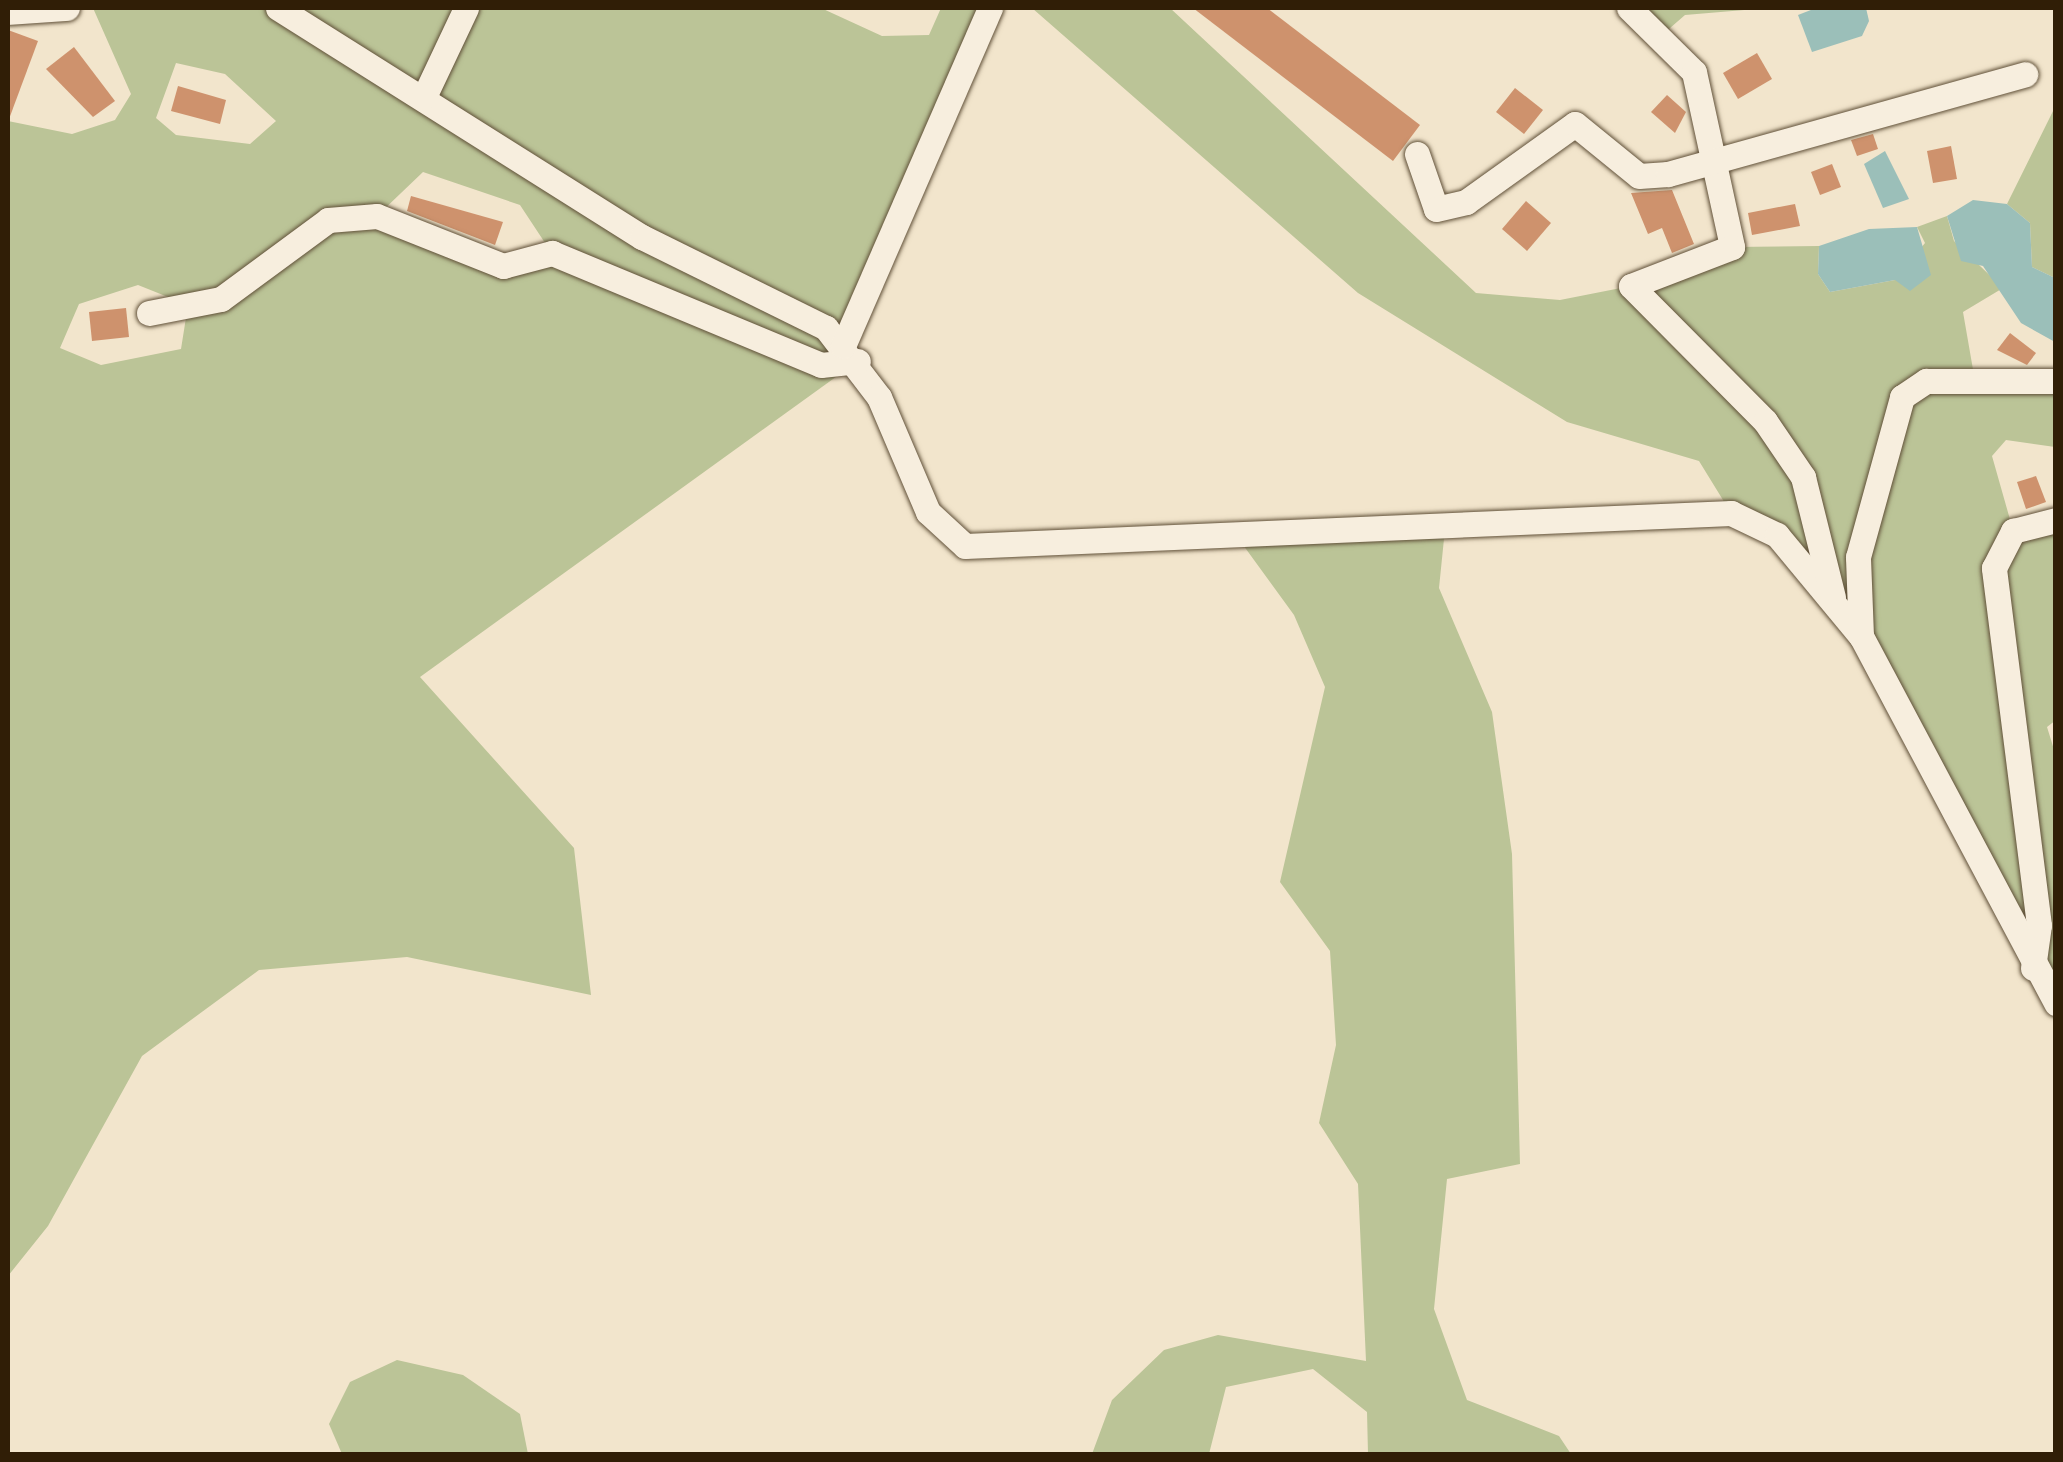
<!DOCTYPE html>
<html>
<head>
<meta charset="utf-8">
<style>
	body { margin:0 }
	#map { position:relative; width:2063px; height:1462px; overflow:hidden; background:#f2e5cc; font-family:"IM FELL Great Primer",serif }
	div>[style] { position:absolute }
	.green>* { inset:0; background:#bbc497 }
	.water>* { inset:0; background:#9bbfb9 }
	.building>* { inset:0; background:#ce926d }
	.roads { filter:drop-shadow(0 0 2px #605038) drop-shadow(0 0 2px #605038) }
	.minor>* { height:25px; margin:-12.5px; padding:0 12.5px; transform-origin:12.5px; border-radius:12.5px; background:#f7eede }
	span { translate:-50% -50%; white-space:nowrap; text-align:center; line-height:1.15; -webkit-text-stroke:10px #f7eede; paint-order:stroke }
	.frame { position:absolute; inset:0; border:10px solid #301e06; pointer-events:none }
</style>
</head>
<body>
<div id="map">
	<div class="green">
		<div style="clip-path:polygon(evenodd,93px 8px,821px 8px,882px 36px,929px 35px,941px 8px,990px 8px,844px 346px,858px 361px,420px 677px,574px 848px,591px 995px,407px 957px,259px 970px,142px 1056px,48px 1226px,8px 1276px,8px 121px,72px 134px,115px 120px,131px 94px,93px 8px,176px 63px,225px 74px,276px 121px,250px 144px,176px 135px,156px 118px,176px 63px,93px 8px,423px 172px,520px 205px,551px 252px,503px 266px,378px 215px,423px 172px,93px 8px,138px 285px,188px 305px,181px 349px,101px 365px,60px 348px,79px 304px,138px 285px)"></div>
		<div style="clip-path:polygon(1032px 8px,1170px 8px,1476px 293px,1560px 300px,1631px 286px,1732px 247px,1819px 246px,1818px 274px,1830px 292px,1895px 280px,1925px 243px,1917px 227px,1947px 216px,1954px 241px,2003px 288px,1963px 312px,1975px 381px,2055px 382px,2055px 447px,2006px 440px,1992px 456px,2013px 530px,2055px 520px,2056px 720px,2047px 727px,2056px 756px,2055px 1003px,1861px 636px,1777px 535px,1731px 513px,1699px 461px,1567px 422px,1358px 293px)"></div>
		<div style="clip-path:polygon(1629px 8px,1768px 8px,1685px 15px,1662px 35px)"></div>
		<div style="clip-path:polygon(2055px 107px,2055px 278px,2032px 267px,2030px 223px,2007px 204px)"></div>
		<div style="clip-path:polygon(1445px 529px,1439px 588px,1492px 712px,1512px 854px,1520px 1164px,1447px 1179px,1434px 1309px,1467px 1400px,1559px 1436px,1571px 1454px,1368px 1454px,1367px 1412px,1313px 1369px,1226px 1387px,1209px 1454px,1092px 1454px,1112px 1400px,1164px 1350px,1218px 1335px,1366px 1361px,1358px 1184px,1319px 1123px,1336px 1045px,1330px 951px,1280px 882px,1325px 687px,1294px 615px,1238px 538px)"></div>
		<div style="clip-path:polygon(397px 1360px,463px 1375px,520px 1414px,528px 1454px,342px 1454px,329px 1424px,350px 1382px)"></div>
	</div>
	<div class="water">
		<div style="clip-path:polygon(1816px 8px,1866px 8px,1869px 21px,1862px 36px,1812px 52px,1798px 15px)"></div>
		<div style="clip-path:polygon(1885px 151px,1909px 199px,1883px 208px,1864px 164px)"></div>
		<div style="clip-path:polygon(1973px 200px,2007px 204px,2030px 223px,2032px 267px,2055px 278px,2055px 342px,2021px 323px,1983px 266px,1961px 261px,1947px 216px)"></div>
		<div style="clip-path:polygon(1917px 227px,1931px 275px,1910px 291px,1895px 280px,1830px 292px,1818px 274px,1819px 246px,1869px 229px)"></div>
	</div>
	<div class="building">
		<div style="clip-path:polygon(1193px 8px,1267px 8px,1420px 125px,1393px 161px)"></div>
		<div style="clip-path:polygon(8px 30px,38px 41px,9px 119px,8px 119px)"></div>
		<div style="clip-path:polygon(74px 47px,115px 101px,93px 117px,46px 69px)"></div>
		<div style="clip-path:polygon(1757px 53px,1772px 79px,1738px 99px,1723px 73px)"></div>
		<div style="clip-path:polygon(178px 86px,226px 100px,220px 124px,171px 111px)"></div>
		<div style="clip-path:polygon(1515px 88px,1543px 110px,1524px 134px,1496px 112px)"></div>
		<div style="clip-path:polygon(1667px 95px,1686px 112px,1675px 133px,1651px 112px)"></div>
		<div style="clip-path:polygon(1873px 134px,1878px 149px,1857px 156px,1851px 140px)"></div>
		<div style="clip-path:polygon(1951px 146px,1957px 179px,1933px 183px,1927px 151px)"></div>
		<div style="clip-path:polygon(1832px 164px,1841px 187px,1820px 195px,1811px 172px)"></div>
		<div style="clip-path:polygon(1672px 190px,1694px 244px,1672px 253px,1662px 228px,1648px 234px,1631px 193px)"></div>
		<div style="clip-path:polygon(411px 196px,503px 222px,495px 245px,407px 211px)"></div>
		<div style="clip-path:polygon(1526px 201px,1551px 223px,1527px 251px,1502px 229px)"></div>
		<div style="clip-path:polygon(1795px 204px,1800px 226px,1752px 235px,1748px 213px)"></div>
		<div style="clip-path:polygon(126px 308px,129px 337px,92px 341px,89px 312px)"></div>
		<div style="clip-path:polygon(2010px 333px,2036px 353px,2027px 365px,1997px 350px)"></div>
		<div style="clip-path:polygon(2036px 476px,2046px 502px,2026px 509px,2017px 482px)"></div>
	</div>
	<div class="roads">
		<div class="minor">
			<div style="left:278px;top:8px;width:430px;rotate:32.2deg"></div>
			<div style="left:642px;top:237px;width:205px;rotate:26.3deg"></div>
			<div style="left:826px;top:328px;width:87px;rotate:52.5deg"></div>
			<div style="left:879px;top:397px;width:125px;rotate:66.9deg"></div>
			<div style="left:928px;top:512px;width:50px;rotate:42.6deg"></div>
			<div style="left:965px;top:546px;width:767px;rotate:-2.47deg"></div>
			<div style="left:1731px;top:513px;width:51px;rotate:25.6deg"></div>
			<div style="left:1777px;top:535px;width:131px;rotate:50.3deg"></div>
			<div style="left:1861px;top:636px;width:416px;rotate:62deg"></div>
			<div style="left:1629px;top:8px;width:91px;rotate:44.6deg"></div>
			<div style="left:1694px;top:72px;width:179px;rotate:77.7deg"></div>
			<div style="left:1732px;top:247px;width:108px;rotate:158.9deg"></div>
			<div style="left:1631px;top:286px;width:190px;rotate:45.2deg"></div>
			<div style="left:1765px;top:421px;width:68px;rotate:55.8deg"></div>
			<div style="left:1803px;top:477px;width:124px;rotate:76deg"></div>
			<div style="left:8px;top:12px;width:59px;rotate:-3.9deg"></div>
			<div style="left:424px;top:97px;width:98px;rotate:-64.7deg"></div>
			<div style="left:1417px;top:154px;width:58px;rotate:70.9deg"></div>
			<div style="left:1436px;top:209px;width:31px;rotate:-13deg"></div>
			<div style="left:1466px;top:202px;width:134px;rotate:-35.6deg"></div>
			<div style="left:1575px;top:124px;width:82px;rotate:39.1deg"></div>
			<div style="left:1639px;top:176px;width:29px;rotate:-4deg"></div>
			<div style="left:1668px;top:174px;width:371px;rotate:-15.6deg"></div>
			<div style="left:149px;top:313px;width:73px;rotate:-11deg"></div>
			<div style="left:221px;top:299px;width:133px;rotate:-36.4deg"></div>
			<div style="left:328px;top:220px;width:49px;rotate:-4.7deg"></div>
			<div style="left:377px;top:216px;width:136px;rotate:21.6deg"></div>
			<div style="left:503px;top:266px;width:51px;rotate:-14.9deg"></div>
			<div style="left:552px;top:253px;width:291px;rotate:22.6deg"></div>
			<div style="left:821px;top:365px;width:37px;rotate:-6deg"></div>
			<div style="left:843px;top:346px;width:369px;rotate:-66.5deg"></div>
			<div style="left:1861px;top:636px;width:79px;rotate:-92.2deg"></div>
			<div style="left:1858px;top:557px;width:166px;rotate:-74.6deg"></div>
			<div style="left:1902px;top:397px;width:29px;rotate:-34deg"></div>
			<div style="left:1926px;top:381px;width:128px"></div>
			<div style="left:2033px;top:968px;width:43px;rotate:-82.1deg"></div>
			<div style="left:2039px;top:925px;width:360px;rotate:-97.2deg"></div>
			<div style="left:1994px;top:568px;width:42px;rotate:-62.8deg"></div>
			<div style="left:2013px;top:531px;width:44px;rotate:-14.3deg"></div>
		</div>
	</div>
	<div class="frame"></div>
</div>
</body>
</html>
